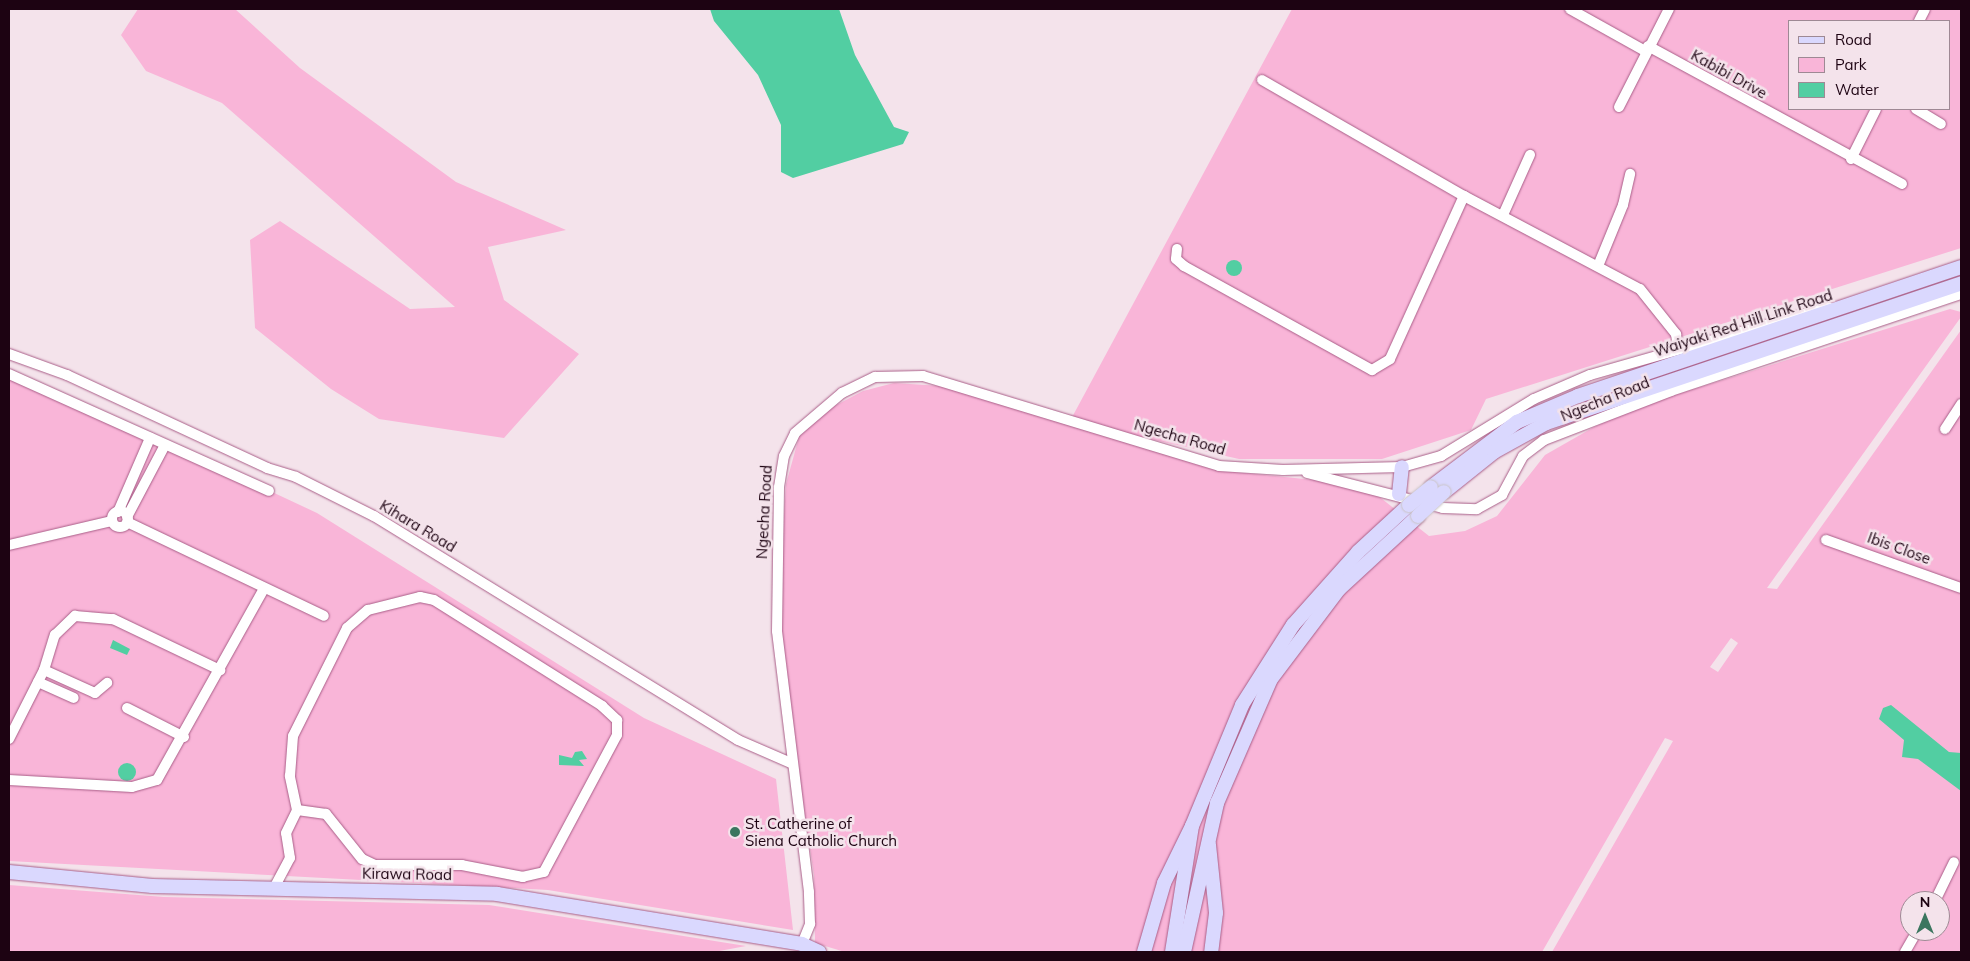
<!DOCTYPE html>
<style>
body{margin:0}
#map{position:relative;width:1970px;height:961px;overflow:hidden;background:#f4e3eb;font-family:Mulish,sans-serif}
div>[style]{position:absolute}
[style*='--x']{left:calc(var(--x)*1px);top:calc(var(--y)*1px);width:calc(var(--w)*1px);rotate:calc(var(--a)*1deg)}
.green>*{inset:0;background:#f9b5d8}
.water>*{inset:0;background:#52cea2}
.round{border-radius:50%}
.roads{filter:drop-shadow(0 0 1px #a95e88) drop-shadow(0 0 1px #a95e88)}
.minor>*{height:10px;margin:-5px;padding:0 5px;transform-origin:5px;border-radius:5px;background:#fff}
.minor>.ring{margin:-5px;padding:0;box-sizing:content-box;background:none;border:10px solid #fff;border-radius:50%}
.major>*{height:14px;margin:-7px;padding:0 7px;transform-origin:7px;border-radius:7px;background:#dad8fe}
.bridges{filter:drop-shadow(0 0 1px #c9c3c6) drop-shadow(0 0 1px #c9c3c6)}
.major-bridge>*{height:14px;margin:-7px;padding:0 7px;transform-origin:7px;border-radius:7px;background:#dad8fe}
.dots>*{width:14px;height:14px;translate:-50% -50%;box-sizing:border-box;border:2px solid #f4e3eb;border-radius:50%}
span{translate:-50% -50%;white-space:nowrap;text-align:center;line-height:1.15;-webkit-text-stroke:5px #f4e3eb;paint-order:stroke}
.street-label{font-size:15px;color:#1d0312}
.poi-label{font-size:15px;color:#1d0312}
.left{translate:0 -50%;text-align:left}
.frame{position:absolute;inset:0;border:10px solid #1d0312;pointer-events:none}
.legend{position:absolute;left:1788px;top:20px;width:162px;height:90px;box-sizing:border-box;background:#f4e3eb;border:1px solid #9e8994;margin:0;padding:6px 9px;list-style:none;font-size:15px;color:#1d0312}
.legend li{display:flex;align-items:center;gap:10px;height:25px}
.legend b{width:25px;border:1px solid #9e8994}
.north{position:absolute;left:1900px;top:891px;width:50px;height:50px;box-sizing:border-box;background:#f4e3eb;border:1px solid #9e8994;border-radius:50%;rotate:0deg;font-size:14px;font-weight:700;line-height:20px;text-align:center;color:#1d0312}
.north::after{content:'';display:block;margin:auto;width:18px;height:22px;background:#3b765f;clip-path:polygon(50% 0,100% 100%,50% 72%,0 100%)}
</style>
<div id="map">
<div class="green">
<i style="clip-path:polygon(138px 9px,235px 9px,300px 68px,456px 182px,566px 230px,488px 247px,504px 300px,579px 354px,504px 438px,379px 419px,331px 389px,255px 328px,250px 240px,280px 221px,410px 309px,455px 307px,222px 103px,146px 71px,121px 35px)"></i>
<i style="clip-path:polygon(evenodd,1292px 9px,1961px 9px,1961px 248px,1486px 399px,1471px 430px,1382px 459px,1239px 459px,1070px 421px,1292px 9px,1789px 21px,1949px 21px,1949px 109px,1789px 109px,1789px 21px)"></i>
<i style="clip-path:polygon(evenodd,1950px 309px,1961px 312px,1961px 317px,1767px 588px,1777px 589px,1961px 330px,1961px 952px,1552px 952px,1673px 741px,1665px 738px,1542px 952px,845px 952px,815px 943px,814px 875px,777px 630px,786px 484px,799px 437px,825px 411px,863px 391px,894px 383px,941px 386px,1215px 470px,1324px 481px,1377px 495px,1429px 536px,1465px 531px,1497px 516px,1545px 455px,1594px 427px,1646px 404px,1950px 309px,1731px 638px,1738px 643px,1718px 672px,1710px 667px,1731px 638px,1950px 309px,1910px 901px,1940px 901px,1940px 931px,1910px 931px,1910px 901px)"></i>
<i style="clip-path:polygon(9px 369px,317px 513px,644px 718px,776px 779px,793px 930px,548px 890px,9px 861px)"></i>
<i style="clip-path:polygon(9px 885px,164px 897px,489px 905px,746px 946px,714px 952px,9px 952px)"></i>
</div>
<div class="water">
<i style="clip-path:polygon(710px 9px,839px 9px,855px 55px,894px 127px,909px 132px,903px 144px,793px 178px,781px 172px,781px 125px,758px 75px,714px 21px)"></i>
<i class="round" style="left:1226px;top:260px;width:16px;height:16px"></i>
<i style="clip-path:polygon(113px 640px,130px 649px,127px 655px,110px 648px)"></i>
<i style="clip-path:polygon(1891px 705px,1949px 752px,1961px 753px,1961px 791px,1918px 759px,1902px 757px,1904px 740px,1879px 719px,1883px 708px)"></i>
<i style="clip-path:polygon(582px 751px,587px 759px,579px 760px,584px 766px,559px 765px,559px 755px,572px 758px,575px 752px)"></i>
<i class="round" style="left:118px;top:763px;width:18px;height:18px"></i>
</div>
<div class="roads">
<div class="minor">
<i style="--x:1570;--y:9;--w:86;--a:29.2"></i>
<i style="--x:1919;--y:21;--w:13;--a:-63"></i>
<i style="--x:1648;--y:46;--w:289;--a:28.5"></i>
<i style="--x:1262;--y:80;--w:233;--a:29.9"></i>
<i style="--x:1464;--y:196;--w:199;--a:27.9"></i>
<i style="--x:1640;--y:289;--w:58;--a:51.3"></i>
<i style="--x:1676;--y:334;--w:14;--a:82"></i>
<i style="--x:1619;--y:107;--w:110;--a:-63"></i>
<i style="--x:1916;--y:109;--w:29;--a:31"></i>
<i style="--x:1851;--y:159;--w:56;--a:-63.4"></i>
<i style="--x:1503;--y:215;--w:66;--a:-65.8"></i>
<i style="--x:1177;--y:249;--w:10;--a:96"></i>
<i style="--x:1176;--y:259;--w:11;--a:41"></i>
<i style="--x:1184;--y:266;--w:215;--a:29"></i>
<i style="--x:1372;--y:370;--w:21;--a:-31"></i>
<i style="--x:1390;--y:359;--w:179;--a:-65.6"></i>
<i style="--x:1598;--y:266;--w:66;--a:-67.7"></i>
<i style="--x:1623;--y:205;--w:32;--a:-77"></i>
<i style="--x:9;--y:354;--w:62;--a:19.9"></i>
<i style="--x:67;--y:375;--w:221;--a:24.9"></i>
<i style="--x:267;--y:468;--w:30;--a:17"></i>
<i style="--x:296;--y:477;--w:87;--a:26.6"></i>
<i style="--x:374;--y:516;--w:427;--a:31.6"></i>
<i style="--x:738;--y:740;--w:58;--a:23.5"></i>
<i style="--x:9;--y:374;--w:285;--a:24.2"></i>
<i style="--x:1945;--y:429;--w:30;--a:-57"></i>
<i style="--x:1307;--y:473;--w:140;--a:14.4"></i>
<i style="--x:1443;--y:508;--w:34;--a:2"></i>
<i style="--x:1477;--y:509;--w:29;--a:-29"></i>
<i style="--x:1502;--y:495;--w:44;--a:-61.7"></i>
<i style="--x:1523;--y:456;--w:26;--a:-37"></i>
<i style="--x:1544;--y:440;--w:136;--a:-21.1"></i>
<i style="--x:1671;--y:391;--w:306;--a:-18.5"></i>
<i class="ring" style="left:112px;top:511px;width:6px;height:6px"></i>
<i style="--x:118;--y:512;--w:81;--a:-66.6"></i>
<i style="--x:127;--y:517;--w:81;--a:-62.2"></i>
<i style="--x:127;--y:522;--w:218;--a:25.5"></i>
<i style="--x:1826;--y:540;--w:143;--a:19.6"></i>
<i style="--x:9;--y:545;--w:106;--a:-13.1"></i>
<i style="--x:420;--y:597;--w:14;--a:12"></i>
<i style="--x:434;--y:600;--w:199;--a:32.2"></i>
<i style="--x:602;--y:706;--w:21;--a:43"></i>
<i style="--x:617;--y:720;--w:15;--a:90"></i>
<i style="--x:617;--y:735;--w:155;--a:118.1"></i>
<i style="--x:544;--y:872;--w:22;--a:167"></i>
<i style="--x:523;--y:877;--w:62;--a:-168.9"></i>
<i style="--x:462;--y:865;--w:87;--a:180"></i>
<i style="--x:375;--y:865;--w:14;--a:-155"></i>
<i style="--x:362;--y:859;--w:58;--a:-128.7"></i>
<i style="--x:326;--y:814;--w:29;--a:-172"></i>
<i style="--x:297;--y:810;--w:35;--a:-102"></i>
<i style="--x:290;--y:776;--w:40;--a:-85.7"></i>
<i style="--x:293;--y:736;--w:121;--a:-63.4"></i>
<i style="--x:347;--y:628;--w:28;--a:-41"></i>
<i style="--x:368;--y:610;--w:54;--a:-14"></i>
<i style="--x:44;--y:670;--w:56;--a:24.3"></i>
<i style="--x:95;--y:693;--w:16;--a:-40"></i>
<i style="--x:38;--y:682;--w:39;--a:24"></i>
<i style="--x:127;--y:708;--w:64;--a:27"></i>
<i style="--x:9;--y:739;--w:77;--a:-63.1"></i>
<i style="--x:44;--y:670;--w:37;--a:-73"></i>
<i style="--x:55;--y:635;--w:28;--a:-44"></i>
<i style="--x:75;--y:616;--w:38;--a:5"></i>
<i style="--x:113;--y:619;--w:119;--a:25.5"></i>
<i style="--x:9;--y:780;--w:123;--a:3.3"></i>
<i style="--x:132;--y:787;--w:26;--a:-16"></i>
<i style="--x:157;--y:780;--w:218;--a:-60.8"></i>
<i style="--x:274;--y:888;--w:34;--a:-62"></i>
<i style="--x:290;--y:858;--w:25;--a:-99"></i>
<i style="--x:286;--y:833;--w:25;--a:-64"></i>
<i style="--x:1935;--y:901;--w:43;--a:-64"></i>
<i style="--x:802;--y:944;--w:22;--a:-68"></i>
<i style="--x:810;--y:924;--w:32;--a:-92"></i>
<i style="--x:809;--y:892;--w:263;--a:-97"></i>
<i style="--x:777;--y:631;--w:144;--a:-89.2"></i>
<i style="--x:779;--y:487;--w:31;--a:-81"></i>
<i style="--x:784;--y:456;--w:25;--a:-64"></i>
<i style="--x:795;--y:433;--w:62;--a:-40.4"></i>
<i style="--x:842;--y:393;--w:37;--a:-26"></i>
<i style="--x:875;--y:377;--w:48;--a:-1.2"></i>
<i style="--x:923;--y:376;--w:309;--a:16.9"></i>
<i style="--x:1219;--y:466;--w:64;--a:3.6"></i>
<i style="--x:1283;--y:470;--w:119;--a:-1.4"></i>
<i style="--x:1402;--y:467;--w:41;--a:-15.8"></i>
<i style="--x:1441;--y:456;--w:109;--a:-31.5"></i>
<i style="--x:1534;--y:399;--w:61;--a:-23.2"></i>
<i style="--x:1590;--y:375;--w:248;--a:-15.9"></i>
<i style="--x:1905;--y:952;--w:24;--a:-60"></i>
</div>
<div class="major">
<i style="--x:1431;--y:487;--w:108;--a:-37.1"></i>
<i style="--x:1517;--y:422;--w:66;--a:-23.1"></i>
<i style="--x:1578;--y:396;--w:404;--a:-18.6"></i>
<i style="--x:1444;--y:492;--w:64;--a:-38.7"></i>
<i style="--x:1494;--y:452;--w:60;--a:-29.1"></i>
<i style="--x:1546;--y:423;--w:438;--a:-18.6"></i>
<i style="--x:1399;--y:494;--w:27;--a:-84"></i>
<i style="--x:1209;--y:845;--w:68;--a:84.1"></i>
<i style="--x:1216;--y:913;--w:39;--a:97"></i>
<i style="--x:9;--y:872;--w:144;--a:5.6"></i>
<i style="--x:152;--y:886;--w:345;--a:1.3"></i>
<i style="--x:497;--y:894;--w:309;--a:9.3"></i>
<i style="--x:802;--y:944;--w:19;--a:25"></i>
<i style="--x:1144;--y:952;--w:72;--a:-73.8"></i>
<i style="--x:1164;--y:883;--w:61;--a:-63.9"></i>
<i style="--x:1172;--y:952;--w:128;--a:-81"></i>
<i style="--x:1192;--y:826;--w:131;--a:-67.5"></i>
<i style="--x:1242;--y:705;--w:95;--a:-57.5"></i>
<i style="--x:1293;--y:625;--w:98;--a:-48.3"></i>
<i style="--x:1358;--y:552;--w:69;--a:-42.7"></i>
<i style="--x:1184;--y:952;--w:153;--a:-77.5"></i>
<i style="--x:1217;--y:803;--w:135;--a:-66.5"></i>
<i style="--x:1271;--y:679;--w:113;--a:-52.9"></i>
<i style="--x:1339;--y:589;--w:108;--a:-42.7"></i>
</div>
</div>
<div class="bridges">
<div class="major-bridge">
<i style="--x:1409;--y:505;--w:28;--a:-39"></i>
<i style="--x:1418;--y:516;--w:35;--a:-43"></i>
</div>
</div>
<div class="dots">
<i style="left:735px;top:832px;background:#3b765f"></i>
</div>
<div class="street-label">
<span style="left:1729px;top:74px;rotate:29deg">Kabibi Drive</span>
<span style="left:1743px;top:323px;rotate:-18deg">Waiyaki Red Hill Link Road</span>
<span style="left:1605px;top:399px;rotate:-22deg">Ngecha Road</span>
<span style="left:1180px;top:437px;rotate:16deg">Ngecha Road</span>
<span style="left:764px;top:512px;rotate:-87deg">Ngecha Road</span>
<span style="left:418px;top:526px;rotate:31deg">Kihara Road</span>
<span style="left:1899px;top:548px;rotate:20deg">Ibis Close</span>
<span style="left:407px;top:874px;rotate:1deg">Kirawa Road</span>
</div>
<div class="poi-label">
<span class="left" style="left:745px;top:832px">St. Catherine of<br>Siena Catholic Church</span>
</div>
<div class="frame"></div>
<ul class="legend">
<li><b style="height:6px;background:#dad8fe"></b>Road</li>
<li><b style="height:14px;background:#f9b5d8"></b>Park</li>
<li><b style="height:14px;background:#52cea2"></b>Water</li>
</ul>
<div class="north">N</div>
</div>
